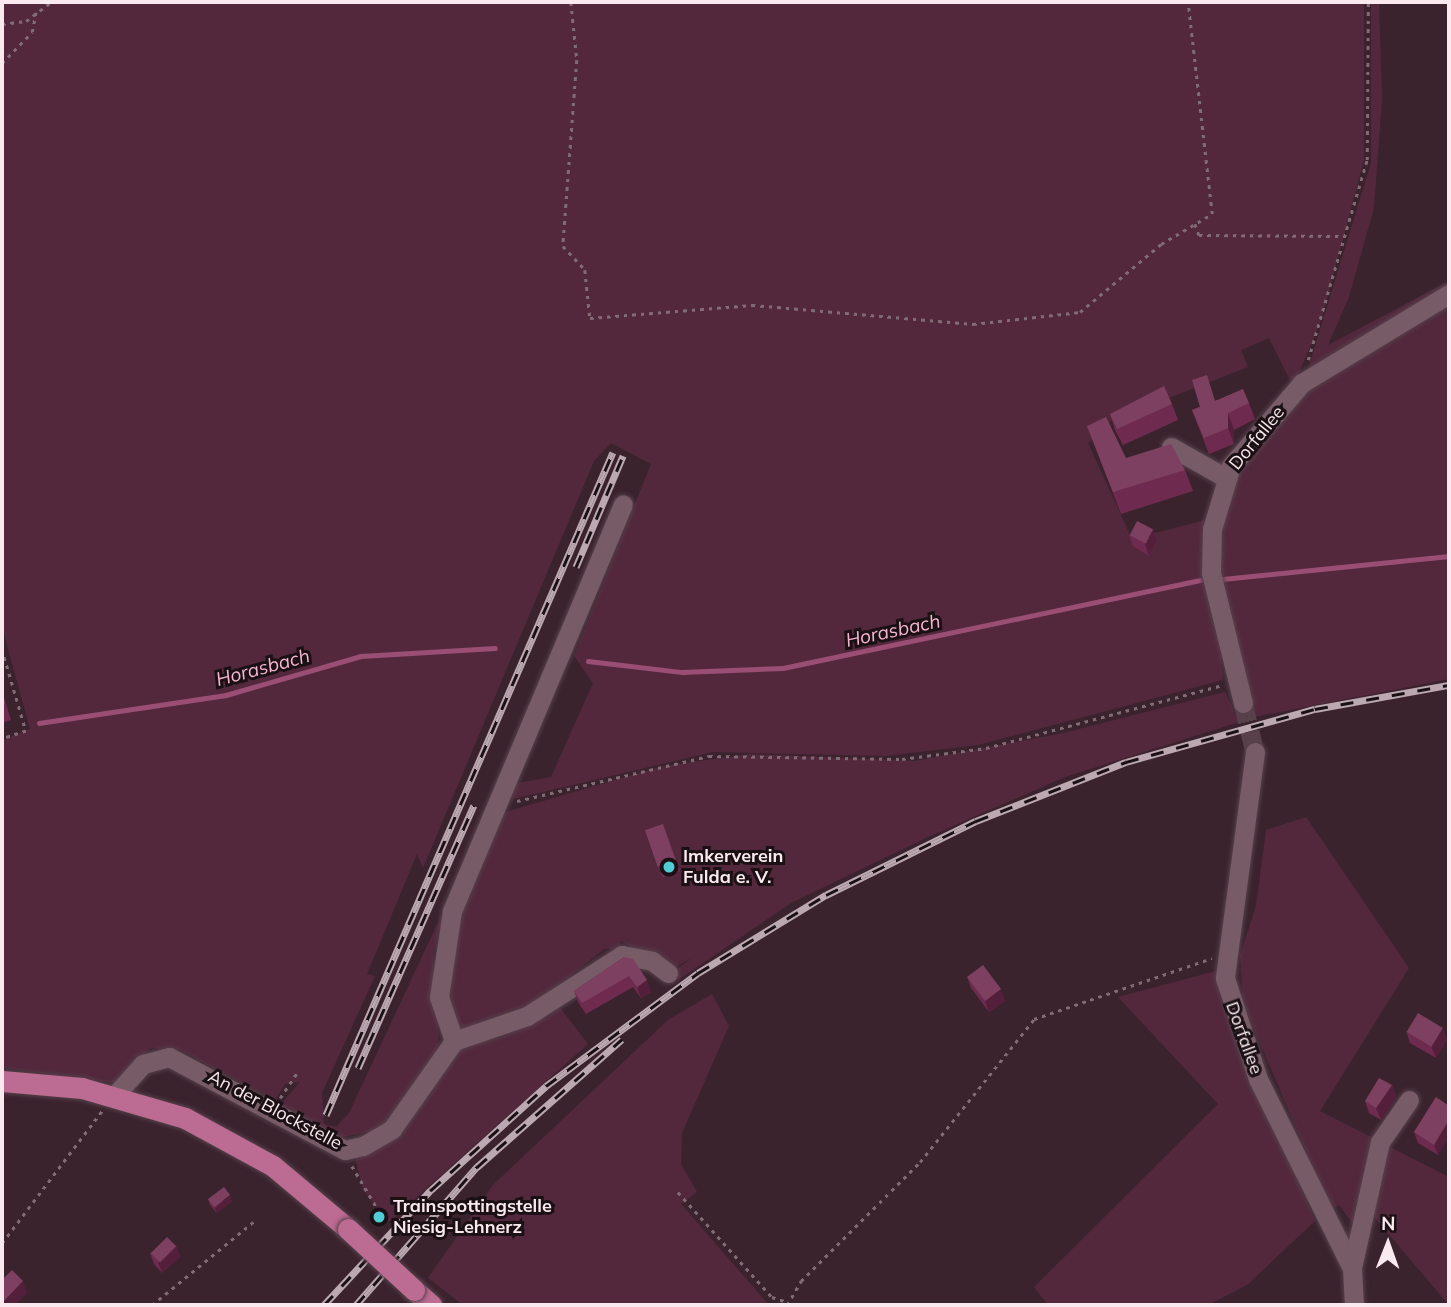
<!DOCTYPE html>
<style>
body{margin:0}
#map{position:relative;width:1451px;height:1307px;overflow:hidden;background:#3b232e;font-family:Mulish,sans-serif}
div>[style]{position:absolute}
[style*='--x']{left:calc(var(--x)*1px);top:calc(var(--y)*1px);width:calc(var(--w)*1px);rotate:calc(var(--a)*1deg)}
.green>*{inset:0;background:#53283d}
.stream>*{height:4.5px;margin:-2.25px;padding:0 2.25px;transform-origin:2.25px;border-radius:2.25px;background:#9b4e73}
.minor-tunnel>*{height:19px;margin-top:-9.5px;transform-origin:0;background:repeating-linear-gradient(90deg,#58414b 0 19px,transparent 0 29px)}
.path>*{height:2.5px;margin-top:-1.25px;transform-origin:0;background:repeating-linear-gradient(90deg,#816c75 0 3.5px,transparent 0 8.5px)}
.roads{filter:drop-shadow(0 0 2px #55414a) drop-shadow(0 0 2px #55414a)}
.minor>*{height:19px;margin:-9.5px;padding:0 9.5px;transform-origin:9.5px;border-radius:9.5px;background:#775b67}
.major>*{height:21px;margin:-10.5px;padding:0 10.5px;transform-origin:10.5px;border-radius:10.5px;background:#bc6b92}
.rail>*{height:7px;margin-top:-3.5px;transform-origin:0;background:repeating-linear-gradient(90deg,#1b1115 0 13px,#bba8b0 0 26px);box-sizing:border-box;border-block:2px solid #bba8b0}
.bridges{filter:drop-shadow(0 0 2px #55414a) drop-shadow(0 0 2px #55414a)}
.major-bridge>*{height:21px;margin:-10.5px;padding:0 10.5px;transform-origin:10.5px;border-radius:10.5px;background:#bc6b92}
.wall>*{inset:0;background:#6f2b4f;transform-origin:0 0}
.shaded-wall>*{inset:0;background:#541f3b}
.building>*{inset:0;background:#7e4060;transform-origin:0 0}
.dots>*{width:19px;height:19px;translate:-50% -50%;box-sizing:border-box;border:4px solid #1b1115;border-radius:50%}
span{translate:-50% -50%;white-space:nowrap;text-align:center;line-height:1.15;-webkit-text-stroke:6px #1b1115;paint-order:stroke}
.street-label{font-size:18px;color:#faeaf0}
.poi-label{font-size:18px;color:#faeaf0;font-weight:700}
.left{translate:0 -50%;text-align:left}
.water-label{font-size:19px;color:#f8b5d2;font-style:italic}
.frame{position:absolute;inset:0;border:4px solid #faeaf0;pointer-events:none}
.north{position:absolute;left:1353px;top:1209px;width:70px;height:70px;-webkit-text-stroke:5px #1b1115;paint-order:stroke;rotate:1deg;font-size:19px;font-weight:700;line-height:28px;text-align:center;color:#faeaf0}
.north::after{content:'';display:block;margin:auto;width:24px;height:32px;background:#faeaf0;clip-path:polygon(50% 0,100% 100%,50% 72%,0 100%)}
</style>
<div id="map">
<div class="green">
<i style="clip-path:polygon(2px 2px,1364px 3px,1364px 160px,1322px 318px,1296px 380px,1292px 384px,1269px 338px,1241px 350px,1248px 367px,1110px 421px,1111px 429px,1088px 443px,1132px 539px,1209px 519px,1223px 680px,978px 745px,885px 756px,713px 752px,509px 800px,512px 784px,551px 777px,593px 683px,574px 656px,651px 464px,611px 443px,594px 461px,423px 868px,417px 854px,367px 974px,375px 976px,322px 1093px,324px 1124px,336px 1127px,349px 1113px,448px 901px,433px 953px,439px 1048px,382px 1129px,338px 1138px,278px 1108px,300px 1082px,285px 1084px,275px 1100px,180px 1050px,151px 1048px,114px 1083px,2px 1068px,2px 740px,30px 729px,2px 627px)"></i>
<i style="clip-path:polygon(1371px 2px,1379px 2px,1382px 99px,1374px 208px,1349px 297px,1328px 345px,1449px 281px,1449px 290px,1308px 369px,1371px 163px)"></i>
<i style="clip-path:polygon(1449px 300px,1449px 679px,1254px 717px,1215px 584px,1225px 495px,1255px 444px,1303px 393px)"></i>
<i style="clip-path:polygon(1225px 692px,1239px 722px,1065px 777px,928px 837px,791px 903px,672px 984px,666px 977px,692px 958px,670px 970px,621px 941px,618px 949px,604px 949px,522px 1014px,461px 1030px,449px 1013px,448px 943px,497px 817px,505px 812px,663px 766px,750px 754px,915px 761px,1063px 733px)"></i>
<i style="clip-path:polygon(1306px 817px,1409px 968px,1320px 1111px,1377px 1140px,1356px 1228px,1339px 1205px,1331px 1210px,1243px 1003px,1240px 955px,1256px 906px,1266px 830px)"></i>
<i style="clip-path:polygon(1216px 971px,1223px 1007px,1315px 1221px,1247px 1285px,1208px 1305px,1048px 1305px,1034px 1287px,1218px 1104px,1118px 997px)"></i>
<i style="clip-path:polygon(712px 994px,729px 1026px,682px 1133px,681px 1164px,697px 1192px,681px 1204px,769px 1305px,463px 1305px,428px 1278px,493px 1185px,668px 1020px)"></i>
<i style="clip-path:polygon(555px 1001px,588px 1044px,389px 1222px,363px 1190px,354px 1154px,460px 1046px,501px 1037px)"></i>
<i style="clip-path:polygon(1388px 1146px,1449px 1177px,1449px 1305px,1373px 1216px)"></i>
</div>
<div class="stream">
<i style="--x:1223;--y:579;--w:227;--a:-5.8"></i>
<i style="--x:588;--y:661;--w:95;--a:6.7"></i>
<i style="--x:682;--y:672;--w:101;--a:-2.3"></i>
<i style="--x:783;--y:668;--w:426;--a:-11.9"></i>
<i style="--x:39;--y:723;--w:189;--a:-8.5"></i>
<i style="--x:226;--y:695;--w:141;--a:-16.1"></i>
<i style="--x:361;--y:656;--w:134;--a:-3.4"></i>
</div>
<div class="minor-tunnel">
<i style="--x:1243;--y:703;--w:50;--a:76.2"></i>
</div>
<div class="path">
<i style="--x:571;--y:2;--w:58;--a:84.1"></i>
<i style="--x:577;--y:60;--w:187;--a:94.3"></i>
<i style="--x:563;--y:246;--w:33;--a:47"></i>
<i style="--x:585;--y:270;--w:48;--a:84.1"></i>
<i style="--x:590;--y:318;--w:163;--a:-4.6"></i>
<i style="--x:752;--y:305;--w:222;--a:4.9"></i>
<i style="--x:973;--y:324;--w:108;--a:-6.4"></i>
<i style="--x:1080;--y:312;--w:106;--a:-40"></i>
<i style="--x:1161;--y:244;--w:59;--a:-30.5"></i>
<i style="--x:1212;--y:214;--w:213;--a:-96.5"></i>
<i style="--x:2;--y:24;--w:24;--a:-7"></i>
<i style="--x:26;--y:21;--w:31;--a:-37"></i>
<i style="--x:2;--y:63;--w:43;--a:-45.9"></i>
<i style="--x:32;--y:32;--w:20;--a:-79"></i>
<i style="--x:1195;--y:224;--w:12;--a:70"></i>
<i style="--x:1199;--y:235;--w:146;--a:0.4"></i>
<i style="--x:1308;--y:360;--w:209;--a:-73.6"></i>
<i style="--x:1367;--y:160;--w:158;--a:-89.6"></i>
<i style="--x:2;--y:649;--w:85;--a:73.7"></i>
<i style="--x:26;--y:731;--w:25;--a:162"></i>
<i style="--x:517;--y:801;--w:197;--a:-13.2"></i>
<i style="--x:709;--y:756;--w:193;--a:0.9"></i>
<i style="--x:902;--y:759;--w:85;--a:-7.5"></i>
<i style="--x:986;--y:748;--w:245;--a:-14.9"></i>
<i style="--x:280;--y:1098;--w:32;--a:-56"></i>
<i style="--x:352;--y:1166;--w:55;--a:59.2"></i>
<i style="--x:678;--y:1192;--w:141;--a:48.2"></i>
<i style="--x:772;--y:1297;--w:13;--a:18"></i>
<i style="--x:2;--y:1243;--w:166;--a:-52.9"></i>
<i style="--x:152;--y:1305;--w:131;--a:-39.4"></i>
<i style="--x:787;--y:1305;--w:28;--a:-60"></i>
<i style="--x:801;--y:1281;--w:168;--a:-45"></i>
<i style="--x:920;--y:1162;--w:183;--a:-51.4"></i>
<i style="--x:1034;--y:1019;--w:188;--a:-18.9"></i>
</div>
<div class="roads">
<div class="minor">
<i style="--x:1171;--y:447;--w:63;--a:29.4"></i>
<i style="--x:1243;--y:703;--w:134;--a:-103.8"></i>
<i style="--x:1211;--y:573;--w:44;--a:-88.7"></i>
<i style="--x:1212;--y:529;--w:66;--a:-73.2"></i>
<i style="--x:1231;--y:466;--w:109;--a:-49.5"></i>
<i style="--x:1302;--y:383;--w:172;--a:-31.2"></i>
<i style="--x:1255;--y:752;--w:228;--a:97.6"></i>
<i style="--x:1225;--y:978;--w:106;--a:71.9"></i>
<i style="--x:1258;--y:1079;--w:211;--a:63.6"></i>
<i style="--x:1352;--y:1268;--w:37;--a:87"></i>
<i style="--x:454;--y:1041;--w:46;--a:-108.8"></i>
<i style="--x:439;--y:997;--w:87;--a:-81.4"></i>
<i style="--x:452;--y:911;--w:441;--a:-67.2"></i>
<i style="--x:115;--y:1095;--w:42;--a:-47.9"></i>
<i style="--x:143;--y:1064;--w:27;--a:-15"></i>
<i style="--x:169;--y:1057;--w:199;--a:27.9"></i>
<i style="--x:345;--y:1150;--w:18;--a:-13"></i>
<i style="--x:363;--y:1146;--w:34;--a:-30"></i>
<i style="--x:392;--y:1129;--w:108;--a:-54.8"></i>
<i style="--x:454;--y:1041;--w:77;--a:-18.9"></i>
<i style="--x:527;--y:1016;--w:113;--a:-32.7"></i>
<i style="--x:622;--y:955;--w:31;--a:11"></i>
<i style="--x:652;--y:961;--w:20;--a:37"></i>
<i style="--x:1352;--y:1268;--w:129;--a:-77.5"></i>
<i style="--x:1380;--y:1142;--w:51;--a:-55.4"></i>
</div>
<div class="major">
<i style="--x:2;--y:1081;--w:80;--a:5"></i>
<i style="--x:82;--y:1088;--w:107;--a:16.2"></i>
<i style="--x:185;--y:1118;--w:100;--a:28.6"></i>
<i style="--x:273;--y:1166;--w:98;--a:40"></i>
<i style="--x:414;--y:1290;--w:23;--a:41"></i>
</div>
</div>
<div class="rail">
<i style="--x:576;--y:567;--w:121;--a:-67.1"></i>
<i style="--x:358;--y:1068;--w:287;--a:-66.2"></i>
<i style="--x:326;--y:1115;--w:722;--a:-66.59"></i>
<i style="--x:324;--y:1305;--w:157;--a:-47.1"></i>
<i style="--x:431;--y:1190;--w:155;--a:-42.1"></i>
<i style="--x:546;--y:1086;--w:189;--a:-36.6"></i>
<i style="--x:698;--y:973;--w:150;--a:-31.4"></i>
<i style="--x:826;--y:895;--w:167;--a:-26.3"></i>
<i style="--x:976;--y:821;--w:161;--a:-21.5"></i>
<i style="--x:1126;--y:762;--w:196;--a:-15.7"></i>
<i style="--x:1315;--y:709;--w:136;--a:-10.2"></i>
<i style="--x:356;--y:1305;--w:184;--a:-48.8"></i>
<i style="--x:477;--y:1167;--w:193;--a:-41.4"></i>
</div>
<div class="bridges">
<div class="major-bridge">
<i style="--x:348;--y:1229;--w:90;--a:42.7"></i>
</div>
</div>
<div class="wall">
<i style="clip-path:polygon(1216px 400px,1249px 403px,1255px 419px,1234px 430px,1234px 444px,1209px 454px,1192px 410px)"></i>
<i style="clip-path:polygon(1172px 404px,1178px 420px,1123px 445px,1115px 430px,1110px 414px)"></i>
<i style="clip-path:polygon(1087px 426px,1126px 458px,1185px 470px,1193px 491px,1121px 514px)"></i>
<i style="clip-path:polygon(1153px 529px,1157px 540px,1149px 556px,1133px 546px,1129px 535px)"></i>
<i style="clip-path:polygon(2px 691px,11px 720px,2px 723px)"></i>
<i style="left:663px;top:824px;width:50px;height:19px;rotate:70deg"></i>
<i style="clip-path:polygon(624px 957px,651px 992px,641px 998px,633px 987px,586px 1014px,578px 1002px,574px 991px)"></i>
<i style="clip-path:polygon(967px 977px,1005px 1001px,989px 1012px,971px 988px)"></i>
<i style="clip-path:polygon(1406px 1031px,1447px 1039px,1436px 1058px,1410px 1043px)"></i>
<i style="clip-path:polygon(1392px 1085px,1396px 1097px,1381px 1120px,1369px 1113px,1365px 1101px)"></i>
<i style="clip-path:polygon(1436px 1097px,1438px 1155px,1418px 1143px,1414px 1132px)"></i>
<i style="clip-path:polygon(208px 1199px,232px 1201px,217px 1213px,210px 1205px)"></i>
<i style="clip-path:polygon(176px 1246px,180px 1257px,162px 1273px,154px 1264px,150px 1253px)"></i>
</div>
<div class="shaded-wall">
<i style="clip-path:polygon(1228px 413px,1234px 430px,1234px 444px,1228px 428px)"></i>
<i style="clip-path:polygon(1153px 529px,1157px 540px,1149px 556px,1145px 544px)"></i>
<i style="clip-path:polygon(647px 980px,651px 992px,641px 998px,637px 987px)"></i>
<i style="clip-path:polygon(1001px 989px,1005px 1001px,989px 1012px,985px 1001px)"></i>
<i style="clip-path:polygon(1443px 1028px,1447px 1039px,1436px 1058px,1431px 1046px)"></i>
<i style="clip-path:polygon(1392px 1085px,1396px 1097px,1381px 1120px,1376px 1108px)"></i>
<i style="clip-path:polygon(1449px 1120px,1449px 1137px,1438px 1155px,1434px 1145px)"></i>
<i style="clip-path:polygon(230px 1195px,232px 1201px,217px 1213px,215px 1208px)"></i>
<i style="clip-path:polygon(176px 1246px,180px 1257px,162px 1273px,158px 1262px)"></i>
<i style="clip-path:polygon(23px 1281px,27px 1293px,15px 1305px,4px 1305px,3px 1302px)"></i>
</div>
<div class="building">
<i style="clip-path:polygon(1207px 375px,1215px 401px,1243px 389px,1249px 403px,1228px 413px,1228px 428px,1204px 438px,1192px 410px,1200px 407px,1192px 380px)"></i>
<i style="clip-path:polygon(1164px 386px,1172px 404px,1117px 429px,1110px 414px)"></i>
<i style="clip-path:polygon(1106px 417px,1126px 458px,1171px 444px,1185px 470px,1113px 492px,1087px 426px)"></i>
<i style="left:1137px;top:521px;width:18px;height:16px;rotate:27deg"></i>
<i style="clip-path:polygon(2px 693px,5px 703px,2px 704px)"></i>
<i style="left:663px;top:824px;width:39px;height:19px;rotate:71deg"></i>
<i style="clip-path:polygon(624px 957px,633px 959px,647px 980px,637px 987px,629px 976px,582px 1003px,574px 991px)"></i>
<i style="left:983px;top:965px;width:30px;height:20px;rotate:53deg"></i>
<i style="left:1418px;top:1013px;width:29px;height:22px;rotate:31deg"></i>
<i style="clip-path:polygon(1379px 1078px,1392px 1085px,1376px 1108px,1365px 1101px)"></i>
<i style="clip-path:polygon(1436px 1097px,1449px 1106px,1449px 1120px,1434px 1145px,1414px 1132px)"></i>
<i style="left:224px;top:1187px;width:10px;height:20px;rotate:53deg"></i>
<i style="left:167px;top:1237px;width:13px;height:23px;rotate:45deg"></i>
<i style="clip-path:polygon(12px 1270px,23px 1281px,3px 1302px,2px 1300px,2px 1280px)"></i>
</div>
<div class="dots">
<i style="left:669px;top:867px;background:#51ccd4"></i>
<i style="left:379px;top:1217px;background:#51ccd4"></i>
</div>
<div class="street-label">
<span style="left:1257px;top:438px;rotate:-51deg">Dorfallee</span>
<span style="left:1244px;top:1038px;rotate:70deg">Dorfallee</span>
<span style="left:275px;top:1110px;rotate:28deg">An der Blockstelle</span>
</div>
<div class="poi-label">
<span class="left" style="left:683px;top:867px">Imkerverein<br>Fulda e. V.</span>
<span class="left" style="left:393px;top:1217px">Trainspottingstelle<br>Niesig-Lehnerz</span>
</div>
<div class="water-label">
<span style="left:893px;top:631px;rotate:-12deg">Horasbach</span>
<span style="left:263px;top:668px;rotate:-15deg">Horasbach</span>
</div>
<div class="frame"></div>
<div class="north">N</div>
</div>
